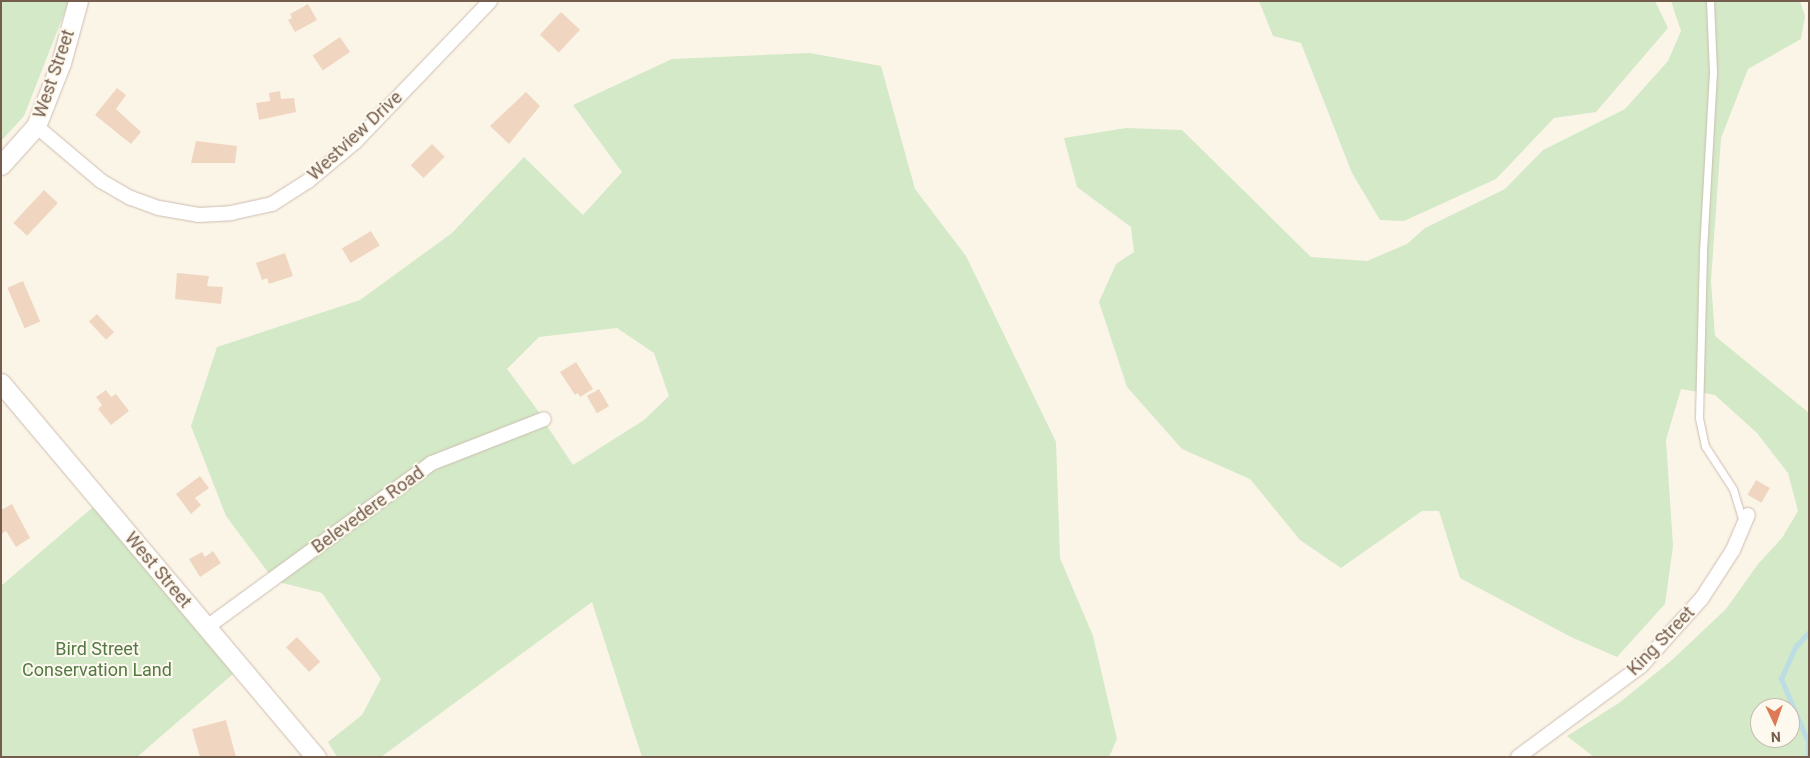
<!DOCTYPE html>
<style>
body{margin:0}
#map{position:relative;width:1810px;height:758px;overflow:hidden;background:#fbf5e8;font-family:Roboto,sans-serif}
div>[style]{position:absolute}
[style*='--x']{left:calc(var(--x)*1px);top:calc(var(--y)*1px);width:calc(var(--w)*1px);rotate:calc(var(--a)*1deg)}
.green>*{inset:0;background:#d3e9c7}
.stream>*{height:4.5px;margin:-2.25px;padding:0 2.25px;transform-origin:2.25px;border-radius:2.25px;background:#bddde4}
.building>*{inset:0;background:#f0d6c1;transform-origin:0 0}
.roads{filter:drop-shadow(0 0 1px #cdbdaf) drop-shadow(0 0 1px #cdbdaf)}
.lane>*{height:7px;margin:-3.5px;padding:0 3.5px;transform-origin:3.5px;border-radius:3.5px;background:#fff}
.street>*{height:14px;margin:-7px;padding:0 7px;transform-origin:7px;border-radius:7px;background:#fff}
.secondary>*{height:19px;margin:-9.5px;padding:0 9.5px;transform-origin:9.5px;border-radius:9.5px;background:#fff}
span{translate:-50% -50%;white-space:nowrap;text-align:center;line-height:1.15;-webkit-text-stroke:4px #fef9ee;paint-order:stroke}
.street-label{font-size:18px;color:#755d4d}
.park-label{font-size:18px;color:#537945}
.frame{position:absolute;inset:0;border:2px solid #755d4d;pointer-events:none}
.north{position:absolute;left:1750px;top:698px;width:50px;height:50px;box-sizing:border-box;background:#fef9ee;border:1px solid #c7bbae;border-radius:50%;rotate:177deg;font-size:14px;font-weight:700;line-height:20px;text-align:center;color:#755d4d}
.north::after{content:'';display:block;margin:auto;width:18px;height:22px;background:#df7954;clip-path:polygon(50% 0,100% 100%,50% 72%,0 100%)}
</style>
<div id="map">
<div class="green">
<i style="clip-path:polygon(1px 1px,69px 1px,24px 116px,1px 141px)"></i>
<i style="clip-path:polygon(1259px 1px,1655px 1px,1668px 28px,1596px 112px,1554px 118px,1496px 179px,1404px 221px,1380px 220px,1352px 173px,1301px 43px,1273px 36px)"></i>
<i style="clip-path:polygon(evenodd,1671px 1px,1800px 1px,1805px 16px,1801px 39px,1748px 69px,1721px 138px,1711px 281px,1715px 336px,1809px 413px,1809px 757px,1594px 757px,1567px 736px,1619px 703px,1672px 660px,1726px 609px,1758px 564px,1782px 538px,1798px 511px,1788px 473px,1757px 433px,1715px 395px,1681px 389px,1666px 440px,1673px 546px,1665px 604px,1617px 657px,1571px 637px,1460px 578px,1439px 511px,1422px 511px,1341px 568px,1300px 540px,1250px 479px,1182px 449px,1127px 387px,1099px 302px,1116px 264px,1134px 252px,1131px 227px,1077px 187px,1064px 138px,1126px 128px,1182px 130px,1311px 257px,1367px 261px,1407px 244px,1425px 228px,1505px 189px,1543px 150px,1625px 109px,1668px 61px,1681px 31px,1671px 1px,1760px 708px,1790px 708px,1790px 738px,1760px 738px,1760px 708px)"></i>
<i style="clip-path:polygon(810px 53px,881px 66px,915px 189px,966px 256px,1056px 442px,1060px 558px,1093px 636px,1117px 739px,1109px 757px,642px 757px,592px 602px,381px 757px,337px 757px,328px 742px,362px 715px,381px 679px,322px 593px,275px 581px,432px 465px,545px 423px,573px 465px,644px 420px,669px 396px,654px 353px,617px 328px,539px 337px,507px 369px,544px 419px,432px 463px,273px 579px,226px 516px,191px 426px,217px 347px,360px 300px,452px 233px,524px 157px,583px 215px,622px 172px,573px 105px,672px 59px)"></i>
<i style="clip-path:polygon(93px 507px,233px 674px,137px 757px,1px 757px,1px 586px)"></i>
</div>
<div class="stream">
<i style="--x:1808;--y:757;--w:15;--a:-90"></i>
<i style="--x:1808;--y:742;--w:69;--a:-113.2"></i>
<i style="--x:1781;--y:679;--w:36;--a:-66"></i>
<i style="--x:1796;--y:646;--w:19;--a:-47"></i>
</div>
<div class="building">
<i style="clip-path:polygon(308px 4px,317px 20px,295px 32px,288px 20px,292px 18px,290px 14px)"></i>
<i style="left:561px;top:12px;width:26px;height:31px;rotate:43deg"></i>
<i style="left:340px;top:37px;width:18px;height:33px;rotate:56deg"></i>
<i style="clip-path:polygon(117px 88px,126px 95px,116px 109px,141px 132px,131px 144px,95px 115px)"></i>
<i style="clip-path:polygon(280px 91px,281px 99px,294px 98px,296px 112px,259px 120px,256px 103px,270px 101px,269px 93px)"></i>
<i style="clip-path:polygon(526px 92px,540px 106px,509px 144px,490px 126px)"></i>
<i style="clip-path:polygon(196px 141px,237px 146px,235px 163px,191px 163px)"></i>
<i style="left:432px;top:144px;width:18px;height:30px;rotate:45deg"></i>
<i style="left:44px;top:190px;width:19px;height:45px;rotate:43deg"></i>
<i style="left:371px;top:231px;width:17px;height:34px;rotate:59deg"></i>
<i style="clip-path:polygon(285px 253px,293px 276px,269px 284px,267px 278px,262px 280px,256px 263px)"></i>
<i style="clip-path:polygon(177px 273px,209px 276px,207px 286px,223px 287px,221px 304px,175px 299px)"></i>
<i style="left:23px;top:281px;width:44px;height:17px;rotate:67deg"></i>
<i style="left:97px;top:314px;width:25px;height:11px;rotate:47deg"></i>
<i style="clip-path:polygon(576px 362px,593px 389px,580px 397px,578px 393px,575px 395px,560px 372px)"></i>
<i style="left:599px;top:389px;width:20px;height:14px;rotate:60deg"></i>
<i style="clip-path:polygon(106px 390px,111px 397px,116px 394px,129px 411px,111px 425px,98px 409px,102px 405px,96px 397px)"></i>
<i style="clip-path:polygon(200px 476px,209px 488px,195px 498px,201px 505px,191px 514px,176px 494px)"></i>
<i style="left:1756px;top:480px;width:16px;height:17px;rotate:30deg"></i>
<i style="clip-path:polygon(12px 504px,30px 538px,16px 547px,6px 531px,1px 534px,1px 510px)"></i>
<i style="clip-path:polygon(213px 551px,221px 563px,200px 577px,189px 559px,202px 552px,205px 557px)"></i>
<i style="left:297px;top:637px;width:34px;height:15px;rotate:47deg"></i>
<i style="clip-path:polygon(226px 720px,236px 757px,200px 757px,192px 729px)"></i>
</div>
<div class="roads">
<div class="lane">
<i style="--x:1710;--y:1;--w:71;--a:87.6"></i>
<i style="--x:1713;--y:72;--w:181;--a:93.2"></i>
<i style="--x:1703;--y:253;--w:165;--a:91.4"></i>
<i style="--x:1699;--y:418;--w:29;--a:78"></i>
<i style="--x:1705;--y:446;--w:51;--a:56.9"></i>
<i style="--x:1733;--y:489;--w:34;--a:73"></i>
</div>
<div class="street">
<i style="--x:36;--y:126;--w:85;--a:40.2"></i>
<i style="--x:101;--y:181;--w:34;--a:30"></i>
<i style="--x:131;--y:198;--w:30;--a:20"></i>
<i style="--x:159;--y:208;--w:40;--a:10"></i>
<i style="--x:198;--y:215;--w:33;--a:-3"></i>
<i style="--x:231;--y:213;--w:42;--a:-12.4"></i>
<i style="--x:272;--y:204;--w:43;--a:-32.6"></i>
<i style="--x:308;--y:181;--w:61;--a:-39.7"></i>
<i style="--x:355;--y:142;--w:195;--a:-46.2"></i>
<i style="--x:207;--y:627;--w:278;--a:-36.1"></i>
<i style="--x:432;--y:463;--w:120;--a:-21.4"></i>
<i style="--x:1518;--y:757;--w:153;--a:-36.5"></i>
<i style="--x:1641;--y:666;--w:91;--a:-48.1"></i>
<i style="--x:1702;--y:598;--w:57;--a:-57.1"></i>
<i style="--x:1733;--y:550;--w:38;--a:-67"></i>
</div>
<div class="secondary">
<i style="--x:1;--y:165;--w:52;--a:-48.1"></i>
<i style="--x:36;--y:126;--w:68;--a:-68.4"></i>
<i style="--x:61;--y:63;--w:64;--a:-74.7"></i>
<i style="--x:1;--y:383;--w:489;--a:49.9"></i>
</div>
</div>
<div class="street-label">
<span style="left:54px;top:74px;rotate:-71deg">West Street</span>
<span style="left:355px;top:136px;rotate:-43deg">Westview Drive</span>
<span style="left:368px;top:510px;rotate:-36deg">Belevedere Road</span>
<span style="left:158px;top:570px;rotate:50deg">West Street</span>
<span style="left:1661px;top:641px;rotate:-46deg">King Street</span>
</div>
<div class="park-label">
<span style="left:97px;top:660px">Bird Street<br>Conservation Land</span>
</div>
<div class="frame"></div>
<div class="north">N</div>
</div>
